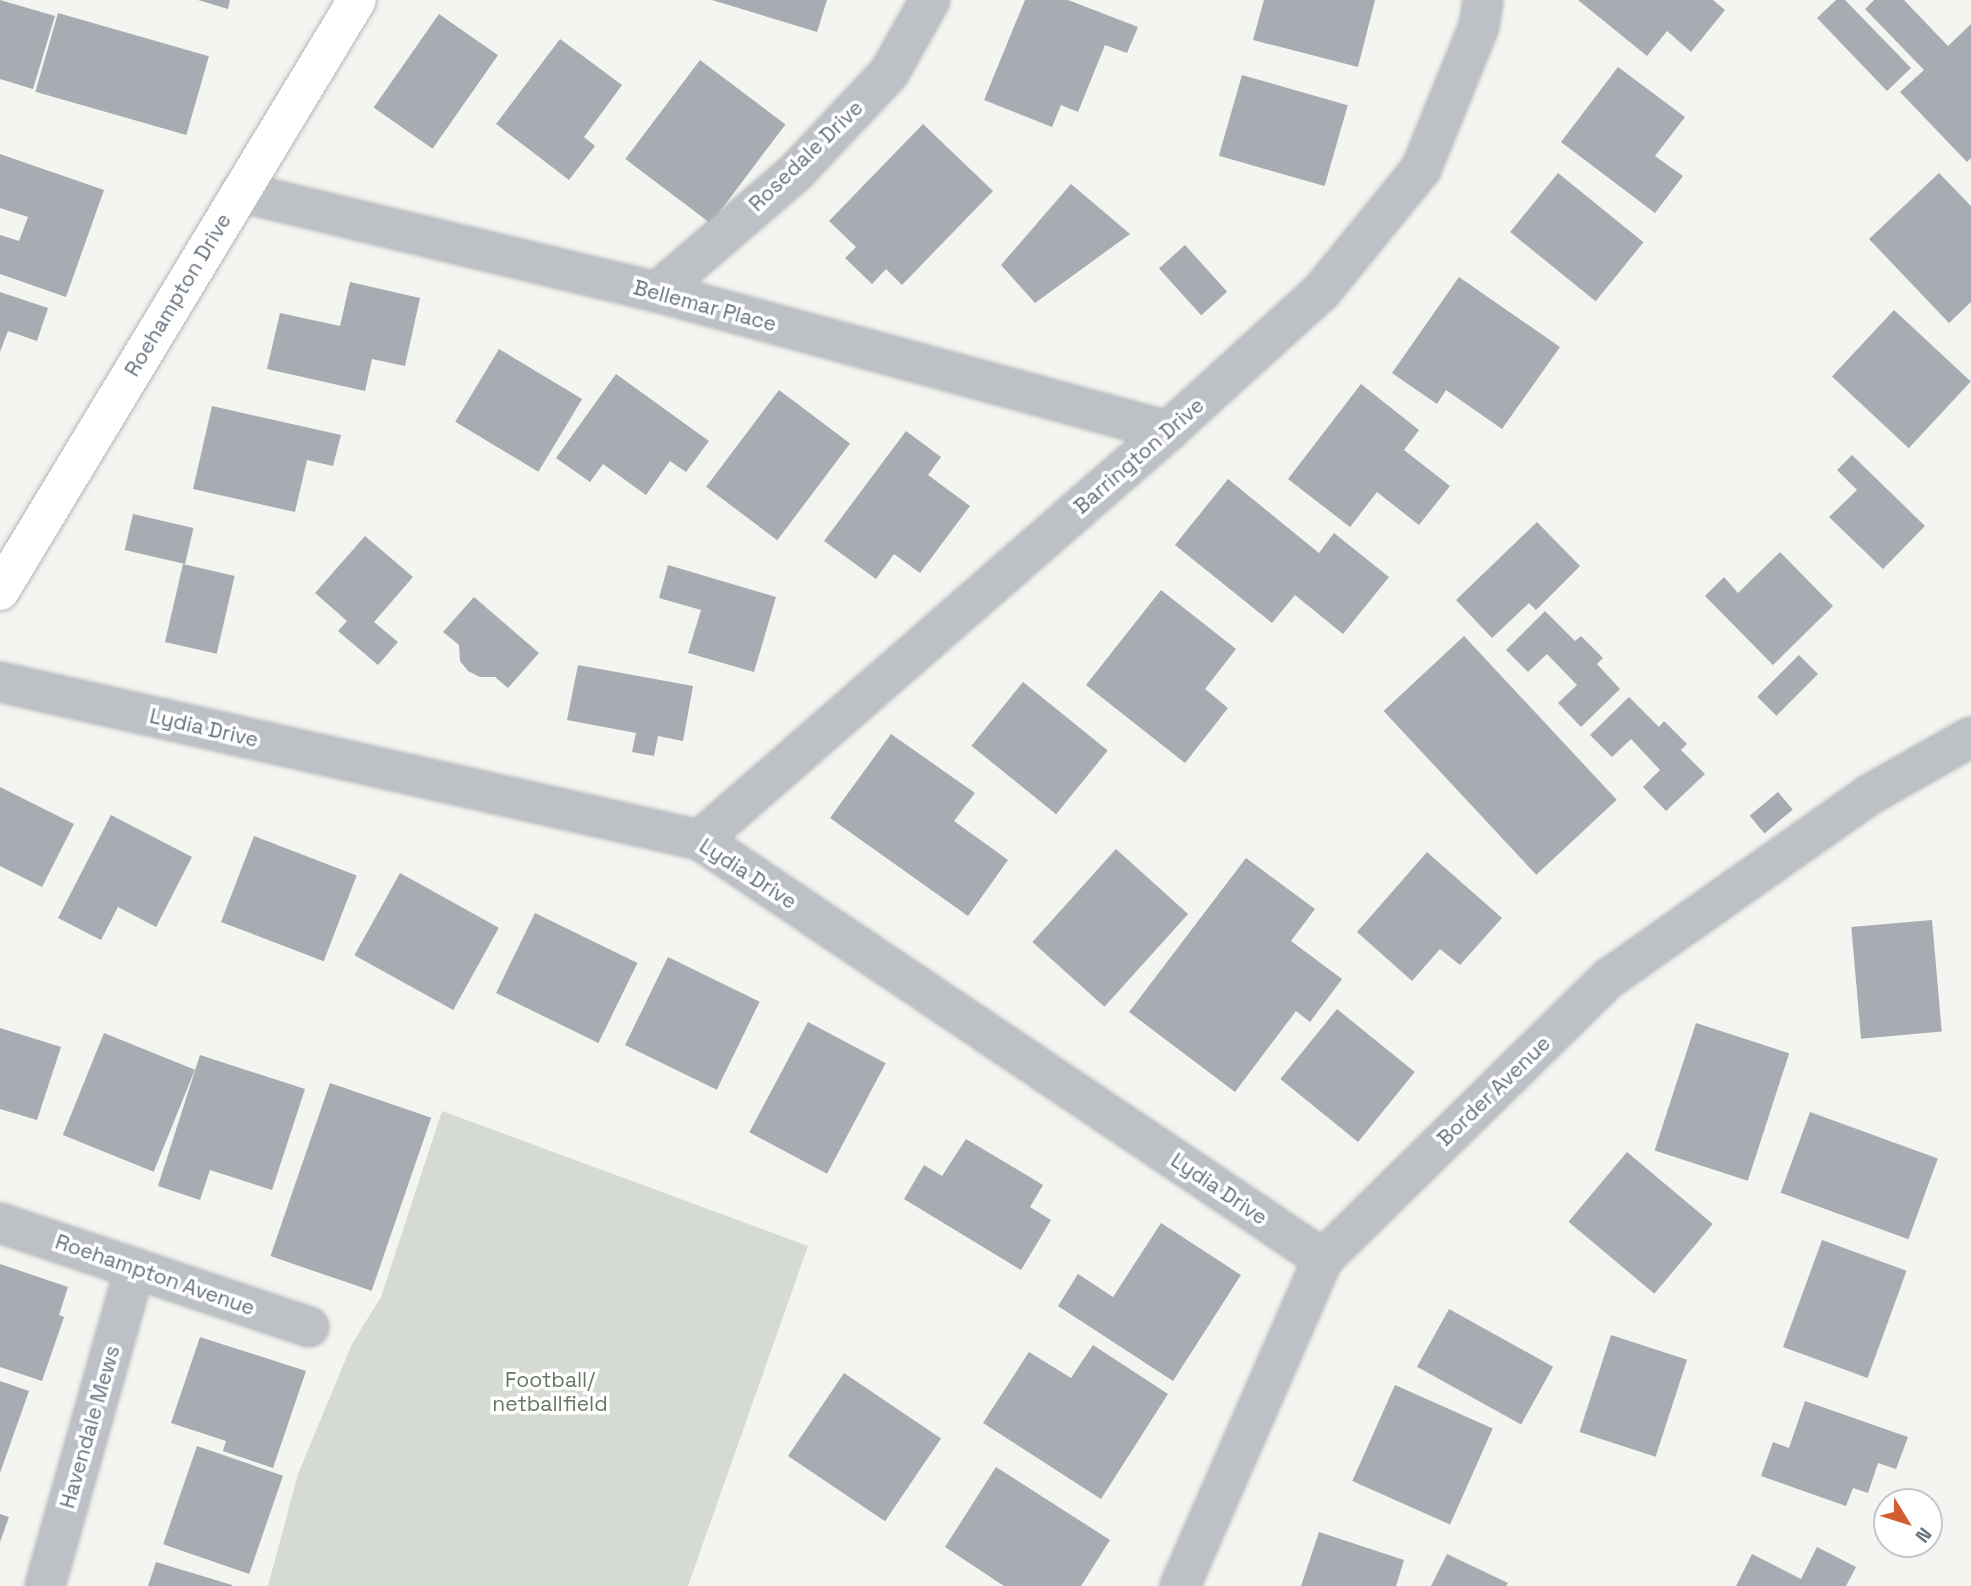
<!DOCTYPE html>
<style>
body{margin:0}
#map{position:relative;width:1971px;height:1586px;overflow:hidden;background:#f4f4f0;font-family:"Space Grotesk",sans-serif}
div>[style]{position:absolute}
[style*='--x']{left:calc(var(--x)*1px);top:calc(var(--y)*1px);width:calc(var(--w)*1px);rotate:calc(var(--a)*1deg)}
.green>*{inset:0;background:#d5dad2}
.building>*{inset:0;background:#a6acb2;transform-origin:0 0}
.roads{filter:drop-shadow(0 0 2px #b2b6ba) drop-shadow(0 0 2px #b2b6ba)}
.street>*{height:38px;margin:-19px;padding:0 19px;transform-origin:19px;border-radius:19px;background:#bdc0c4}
.secondary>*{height:38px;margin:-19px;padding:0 19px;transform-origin:19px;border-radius:19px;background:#fff}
span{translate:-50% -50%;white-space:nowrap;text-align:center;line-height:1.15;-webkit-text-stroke:7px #fff;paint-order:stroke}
.street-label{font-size:21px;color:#65727f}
.park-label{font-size:21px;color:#677663}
.north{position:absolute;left:1873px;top:1488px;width:70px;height:70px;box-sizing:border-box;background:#fff;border:2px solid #c1c7cc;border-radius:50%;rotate:128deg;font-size:19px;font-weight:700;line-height:28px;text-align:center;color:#65727f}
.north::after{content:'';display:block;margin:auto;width:24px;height:32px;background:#d35d31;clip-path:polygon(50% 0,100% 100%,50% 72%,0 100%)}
</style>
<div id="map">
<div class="green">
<i style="clip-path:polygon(442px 1111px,808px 1246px,688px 1586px,268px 1586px,298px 1474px,352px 1344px,381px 1297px)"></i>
</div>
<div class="building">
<i style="clip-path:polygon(0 0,55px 16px,33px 89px,0 79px)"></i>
<i style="clip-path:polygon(198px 0,230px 0,228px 9px)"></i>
<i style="clip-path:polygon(712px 0,827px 0,817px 32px)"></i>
<i style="clip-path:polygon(1025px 0,1068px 0,1138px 27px,1127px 53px,1105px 45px,1078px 112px,1061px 105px,1052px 127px,984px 100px)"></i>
<i style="clip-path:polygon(1264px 0,1375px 0,1358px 67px,1253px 40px)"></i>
<i style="clip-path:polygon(1578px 0,1713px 0,1725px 10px,1691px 52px,1667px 31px,1647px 56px)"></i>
<i style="clip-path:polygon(1836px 0,1845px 0,1911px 68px,1887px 91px,1817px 18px)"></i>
<i style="clip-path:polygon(1874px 0,1904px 0,1948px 46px,1971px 24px,1971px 158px,1967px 162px,1900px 92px,1924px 70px,1865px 9px)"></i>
<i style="left:58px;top:13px;width:157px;height:82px;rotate:16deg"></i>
<i style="left:439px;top:14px;width:72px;height:114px;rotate:35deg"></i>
<i style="clip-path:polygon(560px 39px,622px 85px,584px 137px,595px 146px,569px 180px,496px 124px)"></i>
<i style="left:700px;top:60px;width:107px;height:124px;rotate:37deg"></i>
<i style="clip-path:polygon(1618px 67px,1685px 117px,1655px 156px,1683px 176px,1655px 213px,1561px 142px)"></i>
<i style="left:1242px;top:75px;width:110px;height:84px;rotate:16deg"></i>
<i style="clip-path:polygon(923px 124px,993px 191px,902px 285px,886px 269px,872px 284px,845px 258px,856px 247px,829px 221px)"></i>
<i style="clip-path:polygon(0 154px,104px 190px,66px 297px,0 274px,0 235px,19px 241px,28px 217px,0 208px)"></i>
<i style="left:1558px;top:173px;width:110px;height:76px;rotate:39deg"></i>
<i style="clip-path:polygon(1939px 173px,1971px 206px,1971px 302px,1949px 323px,1869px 239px)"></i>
<i style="clip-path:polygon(1071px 184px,1130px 234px,1035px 303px,1001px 265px)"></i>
<i style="left:1185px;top:245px;width:63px;height:35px;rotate:48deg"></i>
<i style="clip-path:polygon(1459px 277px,1560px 347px,1502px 429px,1446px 390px,1437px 404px,1392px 373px)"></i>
<i style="clip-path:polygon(350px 282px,420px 298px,405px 366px,372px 359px,365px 391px,267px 369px,280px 313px,340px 326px)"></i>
<i style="clip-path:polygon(0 292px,48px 308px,37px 341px,8px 331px,0 352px)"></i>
<i style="left:1894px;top:310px;width:105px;height:91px;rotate:43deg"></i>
<i style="left:499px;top:349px;width:97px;height:85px;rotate:31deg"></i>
<i style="clip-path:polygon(616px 374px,709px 441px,686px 472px,670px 461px,646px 495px,603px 464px,590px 482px,556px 458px)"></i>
<i style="clip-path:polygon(1361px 384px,1419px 430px,1404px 450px,1450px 486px,1419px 525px,1377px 492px,1350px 527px,1288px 479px)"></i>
<i style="left:779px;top:390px;width:89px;height:121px;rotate:37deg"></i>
<i style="clip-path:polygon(212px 406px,341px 435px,333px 466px,307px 460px,295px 512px,193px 489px)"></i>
<i style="clip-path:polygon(906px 431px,941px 457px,928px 475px,970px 506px,920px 573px,894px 554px,876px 579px,824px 541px)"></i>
<i style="clip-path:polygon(1852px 455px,1925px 526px,1883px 569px,1829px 517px,1857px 490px,1837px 470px)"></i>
<i style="clip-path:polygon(1228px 479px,1319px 553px,1334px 533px,1389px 577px,1343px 634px,1295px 595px,1272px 623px,1175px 545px)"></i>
<i style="left:133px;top:514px;width:62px;height:37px;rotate:13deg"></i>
<i style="clip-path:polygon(1537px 522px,1580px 566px,1536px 610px,1529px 603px,1492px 638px,1456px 600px)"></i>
<i style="clip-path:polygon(365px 536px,413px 577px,374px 622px,398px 642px,378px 665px,338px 631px,347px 621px,315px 593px)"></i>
<i style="clip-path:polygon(1780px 552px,1833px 606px,1773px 665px,1705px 596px,1724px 577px,1738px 593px)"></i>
<i style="left:183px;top:564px;width:53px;height:80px;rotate:13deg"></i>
<i style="clip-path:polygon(668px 565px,776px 597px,754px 672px,688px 653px,701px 610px,659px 598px)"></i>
<i style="clip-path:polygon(1161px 590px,1236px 649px,1205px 689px,1228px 708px,1185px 763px,1086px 685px)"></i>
<i style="clip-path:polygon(474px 597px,539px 653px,508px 688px,495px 677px,480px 677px,468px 671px,460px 661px,459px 645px,443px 632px)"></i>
<i style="clip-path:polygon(1545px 611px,1575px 641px,1581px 636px,1603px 658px,1597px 664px,1620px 689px,1581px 727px,1558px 703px,1577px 685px,1547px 654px,1528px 672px,1506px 650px)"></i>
<i style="left:1464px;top:636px;width:224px;height:110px;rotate:47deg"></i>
<i style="left:1799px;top:655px;width:27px;height:59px;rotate:45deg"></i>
<i style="clip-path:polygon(578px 665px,693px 686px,683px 741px,658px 736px,654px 756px,632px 752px,636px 733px,567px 720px)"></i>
<i style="left:1023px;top:682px;width:109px;height:82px;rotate:39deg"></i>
<i style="clip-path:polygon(1629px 697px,1659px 727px,1664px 721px,1687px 744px,1681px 750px,1705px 774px,1666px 811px,1643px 787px,1660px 770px,1631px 739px,1612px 757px,1590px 735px)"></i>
<i style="clip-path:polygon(891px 734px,975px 793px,954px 821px,1008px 860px,968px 916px,830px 818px)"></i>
<i style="clip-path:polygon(0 787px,74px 824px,42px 887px,0 866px)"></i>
<i style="left:1778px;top:792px;width:23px;height:37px;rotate:50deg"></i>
<i style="clip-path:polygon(111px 815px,192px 857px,156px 927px,118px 907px,101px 940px,58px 918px)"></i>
<i style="left:254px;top:836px;width:110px;height:92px;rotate:21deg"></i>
<i style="left:1116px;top:849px;width:97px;height:125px;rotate:42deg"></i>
<i style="clip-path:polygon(1427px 852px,1502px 918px,1460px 965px,1440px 949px,1412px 981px,1357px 932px)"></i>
<i style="clip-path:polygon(1246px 858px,1315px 909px,1291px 941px,1342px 979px,1310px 1022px,1296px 1011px,1235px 1092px,1129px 1012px)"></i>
<i style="left:400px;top:873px;width:113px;height:94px;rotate:29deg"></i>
<i style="left:535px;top:913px;width:114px;height:89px;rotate:26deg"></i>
<i style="left:1932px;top:920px;width:112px;height:81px;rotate:85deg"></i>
<i style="left:668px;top:957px;width:102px;height:98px;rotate:26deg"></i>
<i style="left:1337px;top:1009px;width:100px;height:90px;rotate:39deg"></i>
<i style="left:808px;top:1022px;width:88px;height:125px;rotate:28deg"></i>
<i style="left:1696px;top:1023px;width:98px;height:134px;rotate:18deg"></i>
<i style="clip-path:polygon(0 1028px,61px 1047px,37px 1120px,0 1109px)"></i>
<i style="left:104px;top:1033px;width:98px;height:110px;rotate:22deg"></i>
<i style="clip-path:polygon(200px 1055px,305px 1089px,272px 1190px,210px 1170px,200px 1200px,158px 1186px)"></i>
<i style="left:330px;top:1083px;width:107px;height:183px;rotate:19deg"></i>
<i style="left:1810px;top:1112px;width:136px;height:86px;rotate:20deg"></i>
<i style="clip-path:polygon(966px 1139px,1043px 1185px,1030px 1207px,1051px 1220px,1021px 1270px,904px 1199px,924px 1165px,942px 1176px)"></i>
<i style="left:1627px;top:1152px;width:112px;height:91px;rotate:40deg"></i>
<i style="clip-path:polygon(1161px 1223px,1241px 1275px,1173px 1381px,1058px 1306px,1078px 1274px,1113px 1297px)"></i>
<i style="left:1822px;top:1240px;width:90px;height:114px;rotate:20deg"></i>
<i style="clip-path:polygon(0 1264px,68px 1287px,59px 1315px,64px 1317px,42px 1381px,0 1367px)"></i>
<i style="left:1449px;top:1309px;width:119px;height:66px;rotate:29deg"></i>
<i style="left:1611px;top:1335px;width:80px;height:102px;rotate:18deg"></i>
<i style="clip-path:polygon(200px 1337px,306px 1371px,273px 1468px,223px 1451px,226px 1441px,171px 1423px)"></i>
<i style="clip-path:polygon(1093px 1345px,1168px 1394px,1101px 1499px,983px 1423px,1029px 1352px,1071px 1378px)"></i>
<i style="left:844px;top:1373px;width:117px;height:100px;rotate:34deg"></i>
<i style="clip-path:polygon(0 1381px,29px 1391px,0 1473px)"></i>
<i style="left:1395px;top:1385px;width:107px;height:105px;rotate:24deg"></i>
<i style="clip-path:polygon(1805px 1401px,1908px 1437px,1896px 1469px,1878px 1463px,1868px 1493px,1853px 1488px,1846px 1506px,1761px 1476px,1773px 1442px,1789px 1448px)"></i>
<i style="left:197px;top:1446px;width:91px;height:104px;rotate:19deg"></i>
<i style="clip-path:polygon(996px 1467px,1110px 1540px,1081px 1586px,1004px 1586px,945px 1547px)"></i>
<i style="clip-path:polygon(0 1514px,9px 1517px,0 1542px)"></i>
<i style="clip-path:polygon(1319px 1532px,1404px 1560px,1396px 1586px,1301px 1586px)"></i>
<i style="clip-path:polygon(1817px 1547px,1856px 1567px,1846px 1586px,1736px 1586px,1752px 1554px,1801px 1579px)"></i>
<i style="clip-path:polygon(1447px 1554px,1508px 1583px,1506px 1586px,1431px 1586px)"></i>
<i style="clip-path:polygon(156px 1562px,232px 1585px,232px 1586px,148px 1586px)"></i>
</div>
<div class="roads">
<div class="street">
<i style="--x:240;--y:192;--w:429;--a:13.5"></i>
<i style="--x:657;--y:292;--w:530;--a:15.22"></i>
<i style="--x:657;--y:292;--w:184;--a:-40.8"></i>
<i style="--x:796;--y:172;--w:136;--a:-46.8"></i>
<i style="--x:889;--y:73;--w:84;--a:-60.7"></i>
<i style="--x:0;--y:682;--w:718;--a:12.72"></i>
<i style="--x:700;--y:840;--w:751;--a:33.92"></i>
<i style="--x:700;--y:840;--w:622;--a:-41.15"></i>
<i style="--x:1168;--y:431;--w:207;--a:-42.3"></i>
<i style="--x:1321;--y:292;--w:159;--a:-50.9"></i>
<i style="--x:1421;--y:169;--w:154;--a:-67.9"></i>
<i style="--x:1479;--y:26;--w:26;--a:-81"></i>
<i style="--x:0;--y:1223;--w:326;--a:18.6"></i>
<i style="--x:45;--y:1586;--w:330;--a:-74.2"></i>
<i style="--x:1180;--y:1586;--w:357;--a:-66.4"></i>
<i style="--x:1323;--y:1259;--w:400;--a:-44.5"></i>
<i style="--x:1608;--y:979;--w:319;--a:-35.2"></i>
<i style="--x:1869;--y:795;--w:117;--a:-29.6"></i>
</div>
<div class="secondary">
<i style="--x:0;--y:591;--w:690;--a:-58.87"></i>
</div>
</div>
<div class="street-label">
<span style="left:806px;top:156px;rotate:-44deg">Rosedale Drive</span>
<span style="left:178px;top:295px;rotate:-59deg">Roehampton Drive</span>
<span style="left:705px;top:306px;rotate:15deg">Bellemar Place</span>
<span style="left:1139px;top:456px;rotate:-41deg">Barrington Drive</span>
<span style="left:204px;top:728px;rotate:13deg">Lydia Drive</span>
<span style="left:748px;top:874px;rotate:33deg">Lydia Drive</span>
<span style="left:1494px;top:1091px;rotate:-44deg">Border Avenue</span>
<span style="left:1219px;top:1189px;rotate:34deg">Lydia Drive</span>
<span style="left:155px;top:1275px;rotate:19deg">Roehampton Avenue</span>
<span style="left:90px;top:1427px;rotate:-74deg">Havendale Mews</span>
</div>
<div class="park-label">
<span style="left:550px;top:1392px">Football/<br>netballfield</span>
</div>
<div class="north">N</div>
</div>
